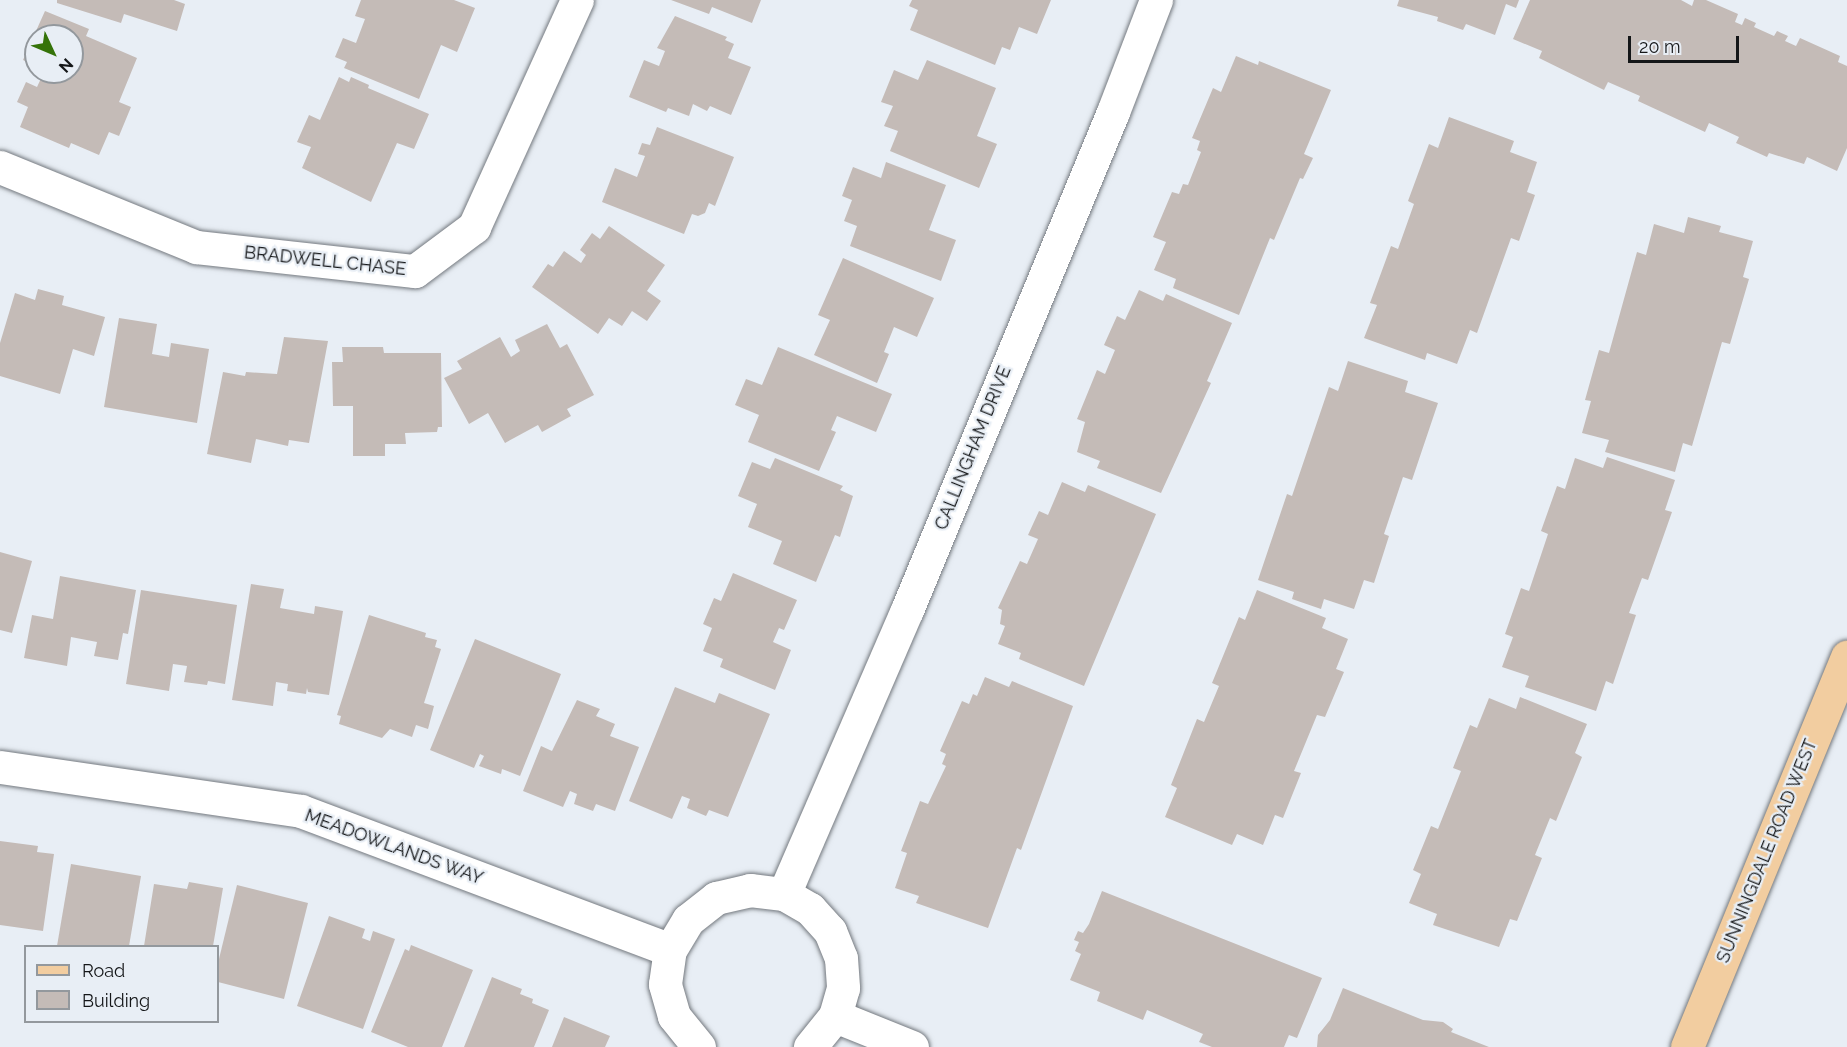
<!DOCTYPE html>
<style>
body{margin:0}
#map{position:relative;width:1847px;height:1047px;overflow:hidden;background:#e8eef5;font-family:Raleway,sans-serif}
div>[style]{position:absolute}
[style*='--x']{left:calc(var(--x)*1px);top:calc(var(--y)*1px);width:calc(var(--w)*1px);rotate:calc(var(--a)*1deg)}
.building>*{inset:0;background:#c4bbb7}
.roads{filter:drop-shadow(0 0 2px #74797f) drop-shadow(0 0 2px #74797f)}
.minor>*{height:33px;margin:-16.5px;padding:0 16.5px;transform-origin:16.5px;border-radius:16.5px;background:#fff}
.major>*{height:33px;margin:-16.5px;padding:0 16.5px;transform-origin:16.5px;border-radius:16.5px;background:#f2cda0}
span{translate:-50% -50%;white-space:nowrap;text-align:center;line-height:1.15;-webkit-text-stroke:4.5px #e8eef5;paint-order:stroke}
.street-label{font-size:18px;color:#141618}
.legend{position:absolute;left:24px;top:945px;width:195px;height:78px;box-sizing:border-box;background:#e8eef5;border:2px solid #93989d;margin:0;padding:8px 10px;list-style:none;font-size:18px;color:#141618}
.legend li{display:flex;align-items:center;gap:12px;height:30px}
.legend b{width:30px;border:2px solid #93989d}
.north{position:absolute;left:24px;top:24px;width:60px;height:60px;box-sizing:border-box;background:#e8eef5;border:2px solid #93989d;border-radius:50%;rotate:134deg;font-size:16px;font-weight:700;line-height:24px;text-align:center;color:#141618}
.north::after{content:'';display:block;margin:auto;width:21px;height:27px;background:#357309;clip-path:polygon(50% 0,100% 100%,50% 72%,0 100%)}
.scale{position:absolute;left:1628px;top:36px;width:111px;height:27px;box-sizing:border-box;border:3px solid #141618;border-top:0;padding-left:8px;font-size:18px;line-height:21px;white-space:nowrap;color:#141618;-webkit-text-stroke:4px #e8eef5;paint-order:stroke}
</style>
<div id="map">
<div class="building">
<i style="clip-path:polygon(57px 0,174px 0,185px 4px,177px 31px,124px 14px,121px 23px,57px 3px)"></i>
<i style="clip-path:polygon(361px 0,454px 0,475px 8px,457px 52px,441px 45px,419px 99px,344px 68px,347px 62px,335px 57px,343px 38px,356px 43px,365px 19px,355px 16px)"></i>
<i style="clip-path:polygon(671px 0,761px 0,752px 23px,712px 7px,709px 14px)"></i>
<i style="clip-path:polygon(912px 0,1051px 0,1037px 34px,1019px 27px,1010px 50px,1002px 47px,995px 65px,910px 30px,918px 10px,909px 6px)"></i>
<i style="clip-path:polygon(1399px 0,1519px 0,1516px 8px,1506px 4px,1495px 35px,1466px 24px,1463px 30px,1437px 21px,1438px 17px,1397px 6px)"></i>
<i style="clip-path:polygon(1530px 0,1681px 0,1692px 6px,1694px 0,1706px 0,1738px 14px,1735px 22px,1742px 25px,1745px 18px,1756px 23px,1754px 27px,1774px 36px,1777px 31px,1788px 36px,1785px 41px,1796px 46px,1800px 38px,1840px 56px,1838px 62px,1847px 66px,1847px 148px,1837px 171px,1807px 157px,1804px 164px,1769px 153px,1767px 157px,1736px 143px,1739px 137px,1709px 123px,1705px 132px,1638px 101px,1640px 96px,1608px 82px,1604px 90px,1539px 58px,1542px 51px,1513px 39px)"></i>
<i style="clip-path:polygon(45px 11px,89px 29px,86px 36px,137px 58px,119px 102px,131px 107px,119px 136px,109px 132px,99px 155px,71px 143px,69px 148px,20px 127px,28px 107px,17px 102px,26px 82px,37px 87px,44px 72px,72px 72px,72px 36px,36px 36px,36px 66px,23px 60px)"></i>
<i style="clip-path:polygon(675px 16px,727px 37px,725px 40px,734px 44px,728px 58px,751px 67px,731px 115px,710px 106px,707px 111px,693px 104px,689px 116px,668px 108px,666px 112px,629px 97px,644px 60px,659px 66px,665px 51px,657px 48px)"></i>
<i style="clip-path:polygon(1236px 56px,1258px 65px,1259px 61px,1331px 90px,1304px 154px,1313px 158px,1303px 179px,1300px 178px,1274px 240px,1270px 238px,1239px 315px,1173px 288px,1176px 279px,1154px 270px,1166px 242px,1153px 237px,1172px 192px,1179px 194px,1183px 184px,1188px 185px,1201px 152px,1197px 150px,1200px 141px,1192px 138px,1213px 88px,1221px 92px)"></i>
<i style="clip-path:polygon(927px 60px,996px 88px,977px 136px,997px 144px,979px 188px,890px 151px,898px 131px,884px 126px,893px 106px,881px 102px,894px 70px,918px 80px)"></i>
<i style="clip-path:polygon(339px 77px,349px 82px,351px 77px,369px 85px,368px 88px,429px 114px,414px 149px,397px 143px,371px 202px,302px 168px,311px 147px,297px 142px,309px 115px,320px 120px)"></i>
<i style="clip-path:polygon(1449px 117px,1514px 141px,1510px 152px,1537px 162px,1527px 192px,1535px 195px,1519px 241px,1511px 238px,1477px 333px,1470px 330px,1457px 364px,1427px 353px,1425px 360px,1364px 338px,1377px 305px,1370px 303px,1391px 246px,1398px 249px,1414px 204px,1408px 201px,1429px 144px,1438px 148px)"></i>
<i style="clip-path:polygon(657px 127px,734px 157px,715px 206px,709px 203px,705px 213px,698px 216px,692px 214px,684px 234px,602px 202px,615px 168px,637px 177px,645px 156px,638px 154px,642px 143px,650px 145px)"></i>
<i style="clip-path:polygon(886px 162px,946px 185px,929px 230px,956px 240px,941px 281px,850px 246px,857px 226px,844px 221px,852px 200px,842px 196px,853px 167px,881px 178px)"></i>
<i style="clip-path:polygon(1688px 217px,1721px 226px,1719px 232px,1753px 241px,1743px 277px,1749px 279px,1730px 344px,1722px 342px,1692px 446px,1683px 443px,1675px 472px,1605px 452px,1609px 440px,1582px 433px,1591px 401px,1585px 400px,1599px 350px,1609px 353px,1637px 252px,1646px 255px,1654px 224px,1684px 233px)"></i>
<i style="clip-path:polygon(609px 226px,665px 265px,647px 291px,661px 301px,647px 321px,632px 311px,622px 326px,609px 318px,598px 334px,532px 287px,548px 264px,553px 267px,564px 251px,581px 263px,586px 255px,580px 250px,592px 233px,600px 239px)"></i>
<i style="clip-path:polygon(843px 258px,934px 298px,917px 337px,894px 327px,884px 352px,889px 354px,877px 383px,814px 355px,830px 320px,818px 315px)"></i>
<i style="clip-path:polygon(38px 289px,64px 296px,62px 305px,105px 317px,94px 356px,73px 349px,60px 394px,0 376px,0 343px,15px 293px,35px 300px)"></i>
<i style="clip-path:polygon(1139px 290px,1163px 301px,1166px 294px,1232px 323px,1207px 381px,1211px 383px,1161px 493px,1097px 468px,1100px 461px,1077px 452px,1085px 422px,1077px 419px,1097px 370px,1105px 374px,1115px 350px,1104px 345px,1117px 316px,1125px 320px)"></i>
<i style="clip-path:polygon(119px 318px,157px 324px,152px 354px,169px 357px,171px 343px,209px 349px,197px 423px,104px 407px)"></i>
<i style="clip-path:polygon(547px 324px,560px 348px,567px 344px,594px 395px,567px 409px,571px 416px,542px 432px,538px 425px,505px 443px,488px 413px,469px 424px,444px 378px,462px 369px,457px 361px,500px 337px,511px 357px,520px 351px,515px 340px)"></i>
<i style="clip-path:polygon(284px 337px,328px 341px,309px 443px,289px 440px,288px 446px,256px 439px,251px 463px,207px 454px,223px 372px,245px 376px,246px 372px,277px 374px)"></i>
<i style="clip-path:polygon(342px 347px,383px 347px,384px 353px,441px 353px,442px 427px,438px 427px,437px 432px,405px 433px,406px 444px,385px 444px,385px 456px,353px 456px,353px 406px,333px 406px,332px 362px,343px 362px)"></i>
<i style="clip-path:polygon(778px 347px,892px 394px,876px 432px,837px 416px,831px 430px,836px 432px,819px 471px,748px 442px,759px 415px,735px 405px,746px 379px,762px 385px)"></i>
<i style="clip-path:polygon(1348px 361px,1408px 381px,1405px 392px,1438px 403px,1412px 480px,1403px 477px,1384px 534px,1389px 536px,1374px 583px,1364px 580px,1354px 609px,1324px 599px,1321px 609px,1292px 599px,1294px 592px,1258px 580px,1287px 494px,1292px 496px,1329px 387px,1338px 391px)"></i>
<i style="clip-path:polygon(1607px 457px,1675px 480px,1665px 510px,1672px 512px,1648px 580px,1642px 578px,1629px 613px,1636px 615px,1613px 684px,1606px 681px,1596px 711px,1525px 687px,1529px 676px,1502px 667px,1513px 637px,1505px 634px,1521px 588px,1529px 591px,1548px 534px,1541px 531px,1557px 486px,1565px 489px,1575px 458px,1603px 468px)"></i>
<i style="clip-path:polygon(775px 458px,843px 486px,840px 490px,853px 496px,840px 537px,835px 535px,816px 582px,773px 564px,782px 541px,748px 527px,757px 504px,738px 496px,752px 462px,770px 469px)"></i>
<i style="clip-path:polygon(1062px 482px,1085px 492px,1088px 485px,1156px 514px,1084px 686px,1019px 659px,1021px 653px,998px 644px,1005px 626px,1000px 624px,1002px 610px,998px 608px,1020px 561px,1027px 564px,1038px 539px,1028px 535px,1039px 511px,1048px 515px)"></i>
<i style="clip-path:polygon(0 552px,32px 561px,12px 633px,0 630px)"></i>
<i style="clip-path:polygon(733px 573px,797px 600px,784px 630px,779px 628px,773px 642px,791px 650px,775px 690px,720px 667px,723px 659px,703px 651px,712px 628px,703px 624px,714px 598px,721px 601px)"></i>
<i style="clip-path:polygon(60px 576px,136px 590px,128px 634px,123px 633px,118px 660px,94px 656px,97px 642px,71px 637px,67px 666px,24px 658px,32px 615px,53px 619px)"></i>
<i style="clip-path:polygon(251px 584px,284px 589px,280px 608px,314px 614px,315px 606px,343px 611px,329px 695px,308px 692px,307px 688px,306px 694px,287px 691px,288px 684px,276px 682px,273px 706px,232px 700px)"></i>
<i style="clip-path:polygon(141px 590px,237px 605px,225px 684px,208px 681px,207px 685px,184px 682px,187px 666px,173px 664px,169px 691px,126px 684px)"></i>
<i style="clip-path:polygon(1257px 590px,1326px 618px,1322px 628px,1348px 639px,1336px 669px,1344px 672px,1325px 717px,1317px 715px,1294px 771px,1301px 773px,1283px 818px,1275px 815px,1263px 845px,1237px 834px,1232px 845px,1165px 817px,1177px 788px,1171px 785px,1197px 719px,1204px 722px,1219px 686px,1212px 683px,1239px 617px,1245px 620px)"></i>
<i style="clip-path:polygon(369px 615px,426px 633px,425px 637px,437px 640px,435px 647px,441px 649px,424px 703px,434px 706px,428px 729px,416px 725px,412px 737px,390px 729px,382px 738px,339px 724px,341px 716px,337px 715px)"></i>
<i style="clip-path:polygon(475px 639px,561px 674px,520px 776px,502px 769px,501px 774px,479px 766px,484px 756px,480px 754px,474px 768px,430px 750px)"></i>
<i style="clip-path:polygon(985px 677px,1009px 687px,1012px 681px,1073px 706px,1021px 850px,1017px 848px,988px 928px,916px 903px,919px 896px,895px 888px,907px 853px,901px 851px,920px 801px,928px 804px,946px 766px,942px 764px,946px 754px,940px 751px,962px 701px,969px 704px,973px 694px,977px 696px)"></i>
<i style="clip-path:polygon(675px 687px,715px 703px,719px 693px,770px 714px,728px 817px,709px 810px,706px 816px,687px 808px,690px 799px,682px 796px,672px 819px,629px 801px)"></i>
<i style="clip-path:polygon(1520px 697px,1587px 724px,1575px 753px,1582px 757px,1556px 821px,1550px 818px,1535px 855px,1542px 858px,1517px 921px,1510px 919px,1499px 947px,1433px 925px,1437px 914px,1409px 903px,1421px 874px,1413px 870px,1431px 826px,1438px 829px,1461px 771px,1453px 768px,1470px 725px,1477px 728px,1489px 698px,1516px 709px)"></i>
<i style="clip-path:polygon(577px 700px,600px 709px,596px 716px,615px 724px,610px 736px,639px 747px,615px 811px,596px 804px,593px 811px,574px 804px,577px 794px,570px 791px,563px 807px,523px 791px,541px 746px,552px 751px)"></i>
<i style="clip-path:polygon(0 841px,38px 846px,37px 852px,54px 854px,43px 931px,0 925px)"></i>
<i style="clip-path:polygon(71px 864px,141px 876px,129px 946px,57px 946px)"></i>
<i style="clip-path:polygon(189px 882px,223px 888px,213px 946px,144px 946px,154px 884px,187px 889px)"></i>
<i style="clip-path:polygon(237px 885px,308px 903px,284px 999px,218px 982px,218px 963px)"></i>
<i style="clip-path:polygon(1102px 891px,1322px 978px,1297px 1038px,1289px 1035px,1284px 1047px,1212px 1047px,1199px 1042px,1203px 1034px,1147px 1010px,1143px 1020px,1097px 1001px,1100px 992px,1070px 980px,1081px 954px,1075px 951px,1079px 942px,1074px 940px,1078px 931px,1083px 933px,1089px 924px)"></i>
<i style="clip-path:polygon(329px 916px,365px 929px,362px 938px,370px 941px,373px 931px,395px 939px,363px 1029px,297px 1006px)"></i>
<i style="clip-path:polygon(411px 945px,473px 970px,442px 1047px,408px 1047px,371px 1032px,405px 949px,409px 951px)"></i>
<i style="clip-path:polygon(492px 977px,522px 989px,520px 994px,533px 999px,532px 1003px,549px 1010px,534px 1047px,464px 1047px)"></i>
<i style="clip-path:polygon(1343px 988px,1423px 1020px,1443px 1022px,1453px 1029px,1451px 1032px,1489px 1047px,1317px 1047px,1318px 1035px,1330px 1020px)"></i>
<i style="clip-path:polygon(564px 1017px,610px 1036px,605px 1047px,552px 1047px)"></i>
</div>
<div class="roads">
<div class="minor">
<i style="--x:0;--y:167;--w:212;--a:22.2"></i>
<i style="--x:196;--y:247;--w:220;--a:6.3"></i>
<i style="--x:415;--y:271;--w:74;--a:-36.7"></i>
<i style="--x:474;--y:227;--w:249;--a:-65.6"></i>
<i style="--x:0;--y:767;--w:304;--a:8.3"></i>
<i style="--x:301;--y:811;--w:394;--a:20.6"></i>
<i style="--x:784;--y:894;--w:309;--a:-66.6"></i>
<i style="--x:907;--y:610;--w:539;--a:-67.53"></i>
<i style="--x:1113;--y:112;--w:120;--a:-69"></i>
<i style="--x:835;--y:1016;--w:83;--a:21.9"></i>
<i style="--x:699;--y:1047;--w:40;--a:-129"></i>
<i style="--x:674;--y:1016;--w:33;--a:-106"></i>
<i style="--x:665;--y:984;--w:34;--a:-82"></i>
<i style="--x:670;--y:950;--w:35;--a:-59"></i>
<i style="--x:688;--y:920;--w:36;--a:-38"></i>
<i style="--x:716;--y:898;--w:35;--a:-13"></i>
<i style="--x:750;--y:890;--w:34;--a:7"></i>
<i style="--x:784;--y:894;--w:30;--a:30"></i>
<i style="--x:810;--y:909;--w:30;--a:48"></i>
<i style="--x:830;--y:931;--w:29;--a:68"></i>
<i style="--x:841;--y:958;--w:30;--a:86"></i>
<i style="--x:843;--y:988;--w:29;--a:106"></i>
<i style="--x:835;--y:1016;--w:40;--a:129"></i>
</div>
<div class="major">
<i style="--x:1687;--y:1047;--w:422;--a:-67.7"></i>
</div>
</div>
<div class="street-label">
<span style="left:325px;top:261px;rotate:6deg">BRADWELL CHASE</span>
<span style="left:973px;top:448px;rotate:-68deg">CALLINGHAM DRIVE</span>
<span style="left:394px;top:847px;rotate:20deg">MEADOWLANDS WAY</span>
<span style="left:1767px;top:851px;rotate:-68deg">SUNNINGDALE ROAD WEST</span>
</div>
<ul class="legend">
<li><b style="height:8px;background:#f2cda0"></b>Road</li>
<li><b style="height:16px;background:#c4bbb7"></b>Building</li>
</ul>
<div class="north">N</div>
<div class="scale">20 m</div>
</div>
